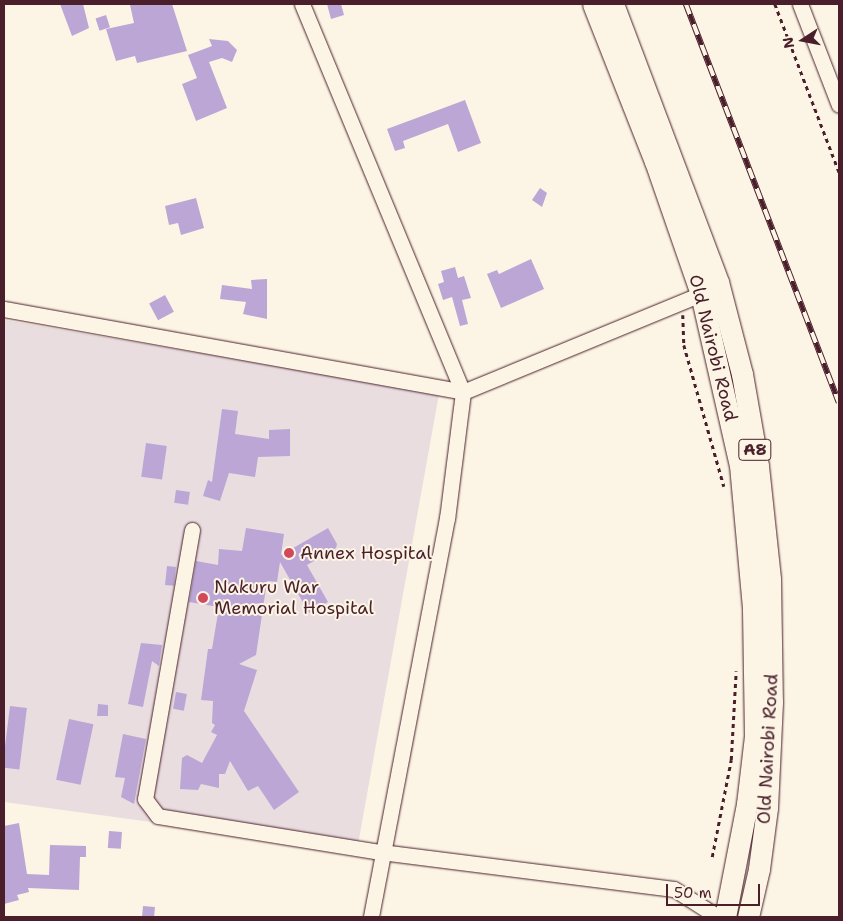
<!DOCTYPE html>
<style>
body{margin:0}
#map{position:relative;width:843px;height:921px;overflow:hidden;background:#fcf5e5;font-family:"Shantell Sans",sans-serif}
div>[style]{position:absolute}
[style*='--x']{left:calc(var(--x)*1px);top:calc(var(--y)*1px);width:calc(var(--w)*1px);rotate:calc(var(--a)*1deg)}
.built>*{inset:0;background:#e9dde0}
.building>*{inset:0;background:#bca6d5;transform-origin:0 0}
.path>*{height:2.5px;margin-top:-1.25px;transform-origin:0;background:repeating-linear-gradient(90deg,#4a1f2b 0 4px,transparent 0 8px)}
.roads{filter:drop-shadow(0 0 1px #4a1f2b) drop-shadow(0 0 1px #4a1f2b)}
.minor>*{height:15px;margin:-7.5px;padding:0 7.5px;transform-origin:7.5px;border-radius:7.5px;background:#fcf5e5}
.highway>*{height:21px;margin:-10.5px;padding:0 10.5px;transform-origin:10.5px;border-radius:10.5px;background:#fcf5e5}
.rail>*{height:5.5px;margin-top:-2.75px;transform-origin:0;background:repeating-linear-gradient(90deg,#fcf5e5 0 11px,#4a1f2b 0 22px);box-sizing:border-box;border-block:1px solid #4a1f2b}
.dots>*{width:14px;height:14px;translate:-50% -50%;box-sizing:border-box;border:2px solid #fcf5e5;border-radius:50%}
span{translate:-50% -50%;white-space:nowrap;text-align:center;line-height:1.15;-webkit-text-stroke:4px #fcf5e5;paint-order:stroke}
.shield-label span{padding:1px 4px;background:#fcf5e5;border:1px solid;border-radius:4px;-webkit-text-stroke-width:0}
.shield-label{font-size:16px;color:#4a1f2b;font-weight:700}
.street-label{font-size:18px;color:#4a1f2b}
.poi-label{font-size:18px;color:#4a1f2b}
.left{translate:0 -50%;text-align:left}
.frame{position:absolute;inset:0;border:5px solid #4a1f2b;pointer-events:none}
.north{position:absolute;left:778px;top:15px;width:50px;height:50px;-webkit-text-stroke:4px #fcf5e5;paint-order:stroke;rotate:259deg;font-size:14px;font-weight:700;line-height:20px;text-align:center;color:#4a1f2b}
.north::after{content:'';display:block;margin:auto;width:18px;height:22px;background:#4a1f2b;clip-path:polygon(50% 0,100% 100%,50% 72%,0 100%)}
.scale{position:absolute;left:666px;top:884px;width:94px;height:22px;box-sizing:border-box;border:2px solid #4a1f2b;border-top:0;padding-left:6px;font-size:15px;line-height:18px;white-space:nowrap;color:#4a1f2b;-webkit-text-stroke:4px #fcf5e5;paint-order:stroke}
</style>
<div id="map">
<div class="built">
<i style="clip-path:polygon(4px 320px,439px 394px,357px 850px,4px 802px)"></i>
</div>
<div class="building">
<i style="clip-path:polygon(60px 4px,83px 4px,89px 28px,72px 36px)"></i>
<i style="clip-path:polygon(136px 4px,172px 4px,187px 51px,137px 63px,135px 56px,116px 61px,106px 29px,134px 23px,130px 5px)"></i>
<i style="clip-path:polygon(327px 4px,341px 4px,344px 15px,331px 19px)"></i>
<i style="left:106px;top:15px;width:13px;height:11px;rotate:72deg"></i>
<i style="clip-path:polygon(209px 39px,228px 41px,237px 50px,232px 62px,222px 58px,209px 62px,227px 108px,196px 121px,182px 84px,197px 78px,188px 55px,212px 46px)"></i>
<i style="clip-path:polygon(465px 100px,481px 143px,458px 152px,448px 124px,403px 141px,405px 148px,395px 151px,387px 129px)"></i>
<i style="clip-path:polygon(540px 188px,547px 193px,542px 207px,532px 200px)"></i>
<i style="clip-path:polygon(196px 198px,204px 228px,181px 235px,178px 223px,169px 225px,165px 206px)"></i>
<i style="clip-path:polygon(531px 259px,544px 289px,501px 308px,487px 274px,497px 270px,499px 274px)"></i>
<i style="clip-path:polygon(455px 267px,458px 278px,464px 276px,471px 298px,462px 300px,468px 324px,460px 326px,452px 297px,443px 300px,438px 284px,444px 282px,441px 271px)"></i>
<i style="clip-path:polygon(267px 279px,267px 319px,243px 314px,246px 302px,220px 299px,222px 285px,252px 289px,251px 280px)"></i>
<i style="left:165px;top:295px;width:19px;height:18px;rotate:62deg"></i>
<i style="clip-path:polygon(222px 409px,238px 411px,235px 434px,269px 439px,269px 430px,290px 429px,290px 456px,258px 457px,255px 477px,229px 473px,220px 501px,203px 496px,208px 480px,212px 482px)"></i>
<i style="left:146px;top:443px;width:21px;height:34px;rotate:8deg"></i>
<i style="left:176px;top:490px;width:14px;height:13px;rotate:8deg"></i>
<i style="clip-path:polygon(246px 528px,284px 534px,281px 555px,328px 528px,337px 544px,336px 548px,307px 565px,328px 602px,309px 613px,280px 562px,277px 582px,267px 581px,256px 655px,239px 664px,257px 670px,244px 711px,299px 792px,274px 810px,258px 786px,248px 791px,230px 761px,225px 774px,219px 774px,219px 788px,201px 784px,198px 790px,180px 789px,182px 758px,187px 755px,202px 763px,217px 735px,211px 732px,215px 725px,212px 723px,213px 701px,201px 700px,208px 649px,212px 649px,219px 607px,189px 602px,196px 561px,218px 565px,219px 549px,242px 551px)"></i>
<i style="left:167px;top:566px;width:9px;height:19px;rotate:6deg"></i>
<i style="clip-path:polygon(141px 643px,162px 645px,159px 666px,152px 661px,143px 707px,128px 704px)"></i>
<i style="left:176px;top:692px;width:11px;height:17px;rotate:10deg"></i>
<i style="clip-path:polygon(98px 704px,108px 705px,108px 716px,97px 716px)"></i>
<i style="left:10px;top:706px;width:17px;height:62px;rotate:7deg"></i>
<i style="left:69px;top:719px;width:25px;height:62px;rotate:12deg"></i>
<i style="clip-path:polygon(123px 734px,146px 739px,134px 804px,121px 797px,125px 778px,115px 777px)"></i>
<i style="clip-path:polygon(19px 823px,27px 874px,49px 875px,50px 845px,86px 846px,86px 857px,80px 857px,79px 890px,28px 888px,29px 892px,17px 895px,19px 900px,4px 904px,4px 826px)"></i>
<i style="left:109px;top:831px;width:13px;height:17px;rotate:4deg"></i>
<i style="left:143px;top:906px;width:12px;height:11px;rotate:5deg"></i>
</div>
<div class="path">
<i style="--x:775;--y:4;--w:180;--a:69.1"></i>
<i style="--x:683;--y:315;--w:30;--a:88"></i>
<i style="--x:684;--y:345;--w:147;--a:74.2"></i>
<i style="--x:712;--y:857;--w:99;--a:-78.9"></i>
<i style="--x:731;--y:760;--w:89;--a:-86.8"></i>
</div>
<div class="roads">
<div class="minor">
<i style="--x:302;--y:4;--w:420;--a:67.5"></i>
<i style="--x:463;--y:392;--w:127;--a:97.2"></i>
<i style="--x:447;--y:518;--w:406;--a:100.8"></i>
<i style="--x:800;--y:4;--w:108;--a:68.9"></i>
<i style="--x:4;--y:309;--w:466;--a:10.2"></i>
<i style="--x:463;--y:392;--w:257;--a:-22.4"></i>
<i style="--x:192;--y:530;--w:273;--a:99.9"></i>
<i style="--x:145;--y:799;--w:21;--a:53"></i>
<i style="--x:158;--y:816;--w:226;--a:9.2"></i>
<i style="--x:381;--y:852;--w:295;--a:7.2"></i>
<i style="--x:674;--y:889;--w:52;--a:32.5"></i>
</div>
<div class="highway">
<i style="--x:593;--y:4;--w:169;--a:68.5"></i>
<i style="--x:655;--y:161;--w:141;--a:70.9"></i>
<i style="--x:701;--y:294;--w:175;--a:77.2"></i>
<i style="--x:740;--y:465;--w:145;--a:84.8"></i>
<i style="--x:753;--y:609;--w:127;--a:89.1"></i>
<i style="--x:755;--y:736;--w:68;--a:96.7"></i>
<i style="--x:747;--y:804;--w:115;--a:101"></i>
<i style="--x:613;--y:4;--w:297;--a:69.3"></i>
<i style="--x:718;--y:282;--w:95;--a:75.4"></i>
<i style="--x:742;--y:374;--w:93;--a:80.1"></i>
<i style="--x:758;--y:466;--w:114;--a:83.9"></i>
<i style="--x:770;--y:579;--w:123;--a:89.1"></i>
<i style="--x:772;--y:702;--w:106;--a:92.7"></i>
<i style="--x:767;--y:808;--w:62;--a:97.5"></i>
<i style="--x:759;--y:869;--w:49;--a:102.9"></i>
</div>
</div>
<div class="rail">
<i style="--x:686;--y:4;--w:427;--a:69"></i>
</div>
<div class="dots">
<i style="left:289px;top:553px;background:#d1495b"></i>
<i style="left:203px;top:598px;background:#d1495b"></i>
</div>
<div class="shield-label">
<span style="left:755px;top:450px">A8</span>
</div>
<div class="street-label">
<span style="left:713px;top:348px;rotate:76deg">Old Nairobi Road</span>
<span style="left:768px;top:749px;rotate:-87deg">Old Nairobi Road</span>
</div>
<div class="poi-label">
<span class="left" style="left:300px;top:553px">Annex Hospital</span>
<span class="left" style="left:214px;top:598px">Nakuru War<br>Memorial Hospital</span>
</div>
<div class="frame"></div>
<div class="north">N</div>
<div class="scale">50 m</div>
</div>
